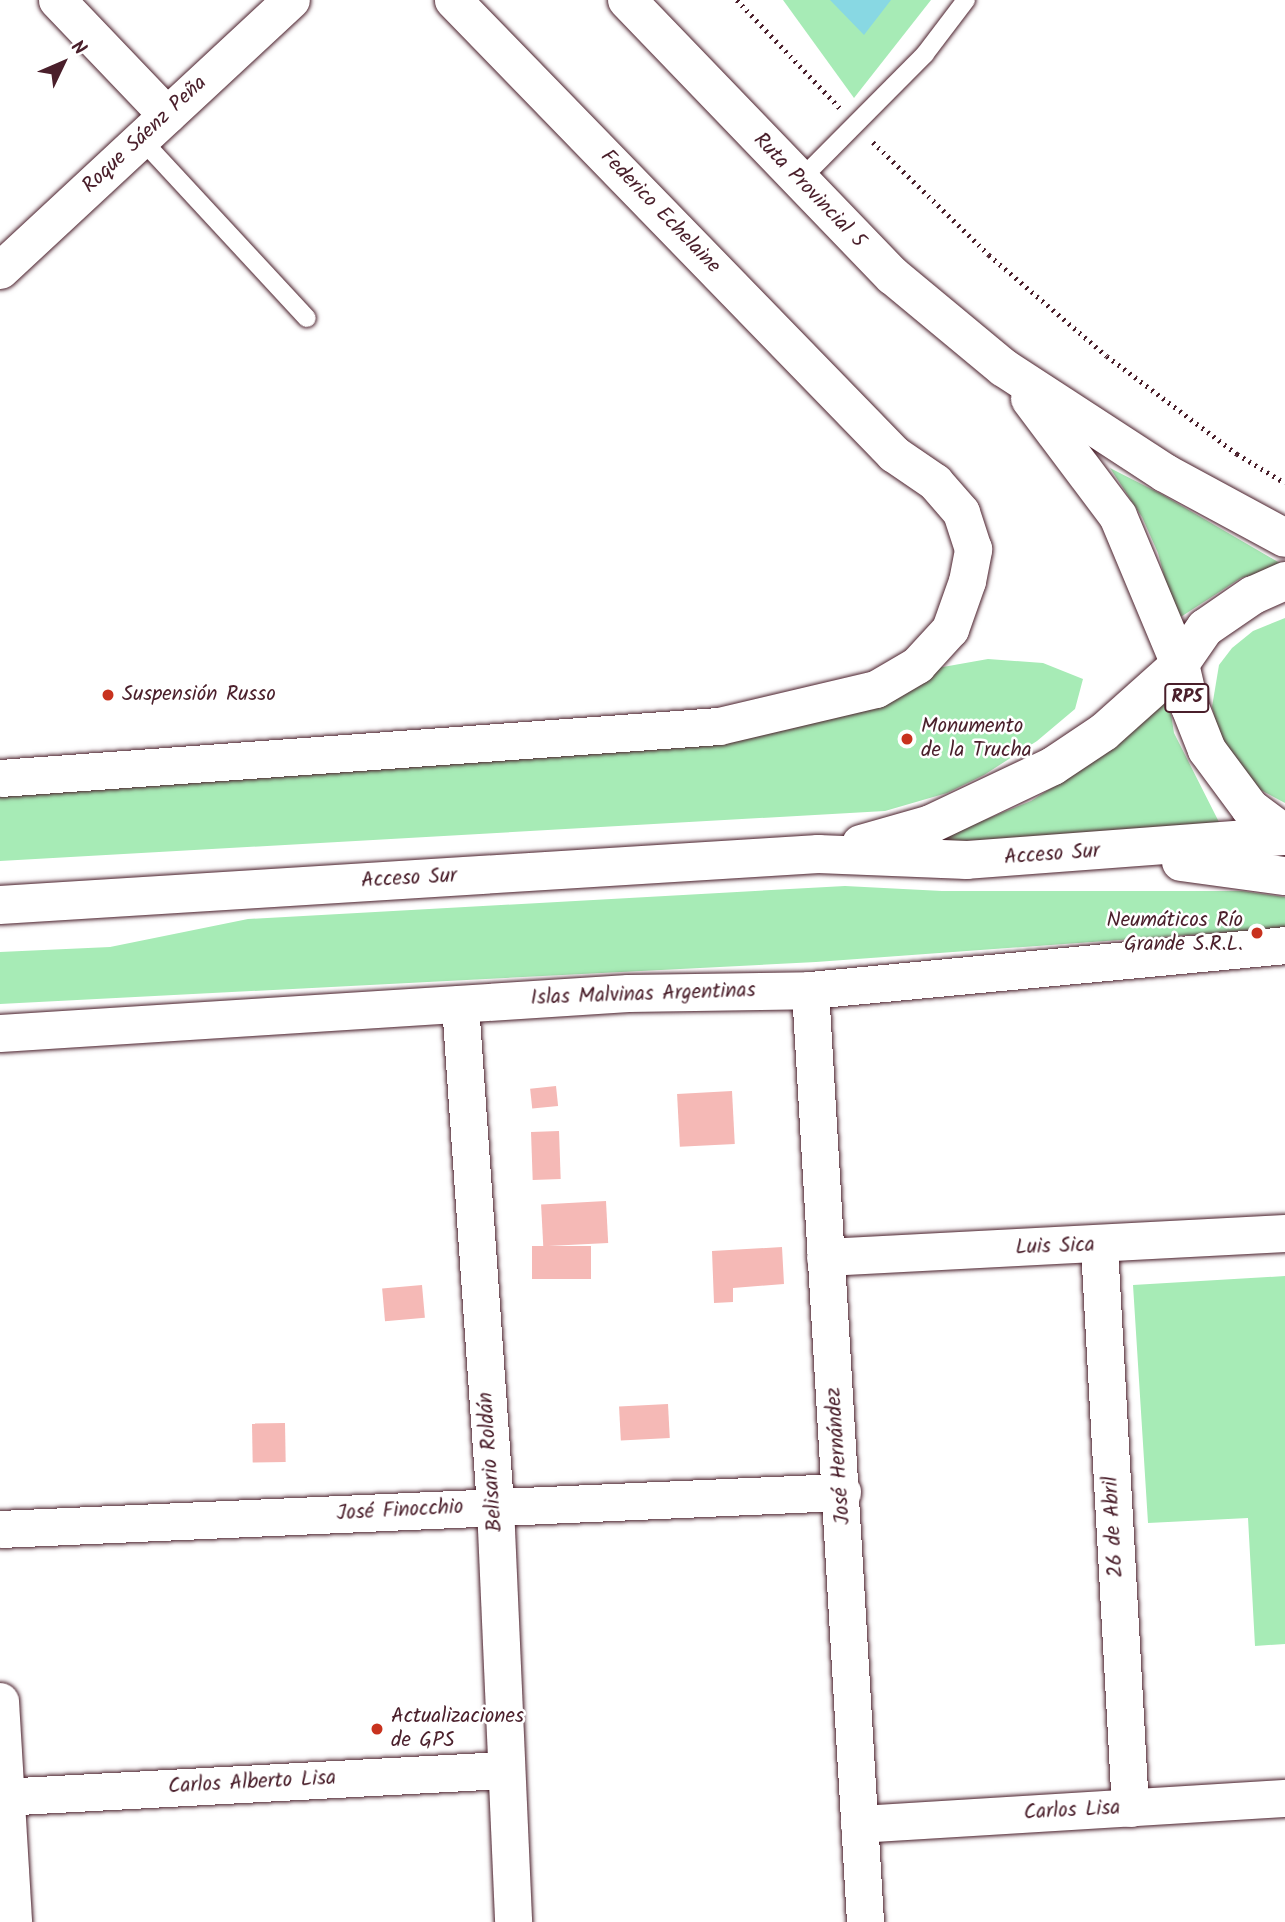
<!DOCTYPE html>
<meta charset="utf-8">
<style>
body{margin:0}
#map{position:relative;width:1285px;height:1922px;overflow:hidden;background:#fff;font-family:Kalam,sans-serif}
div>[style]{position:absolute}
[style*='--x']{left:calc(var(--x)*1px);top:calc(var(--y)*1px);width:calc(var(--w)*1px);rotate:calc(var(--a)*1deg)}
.green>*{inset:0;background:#a7ebb6}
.water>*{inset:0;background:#88d8e3}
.building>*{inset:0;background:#f5b9b6;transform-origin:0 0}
.path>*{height:4.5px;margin-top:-2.25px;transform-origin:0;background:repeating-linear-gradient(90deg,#4a1f2b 0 2px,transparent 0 7px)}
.roads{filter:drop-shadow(0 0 2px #4a1f2b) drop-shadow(0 0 2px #4a1f2b)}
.service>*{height:18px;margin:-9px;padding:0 9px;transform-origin:9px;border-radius:9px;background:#fff}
.minor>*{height:37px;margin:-18.5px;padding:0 18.5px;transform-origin:18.5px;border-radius:18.5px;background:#fff}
.secondary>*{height:38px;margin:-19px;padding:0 19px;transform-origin:19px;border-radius:19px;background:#fff}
.primary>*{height:38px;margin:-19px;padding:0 19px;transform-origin:19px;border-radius:19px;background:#fff}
.dots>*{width:19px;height:19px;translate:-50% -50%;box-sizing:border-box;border:4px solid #fff;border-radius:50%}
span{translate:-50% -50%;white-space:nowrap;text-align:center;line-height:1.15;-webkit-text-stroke:5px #fff;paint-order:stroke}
.shield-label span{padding:2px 5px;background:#fff;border:2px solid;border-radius:5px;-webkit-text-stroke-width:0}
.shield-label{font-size:19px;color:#4a1f2b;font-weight:700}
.street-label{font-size:21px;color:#4a1f2b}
.poi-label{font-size:21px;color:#4a1f2b}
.left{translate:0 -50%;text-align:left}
.right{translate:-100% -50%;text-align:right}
.north{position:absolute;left:28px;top:28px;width:70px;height:70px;-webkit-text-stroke:5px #fff;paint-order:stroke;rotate:46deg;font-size:19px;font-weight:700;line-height:28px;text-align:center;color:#4a1f2b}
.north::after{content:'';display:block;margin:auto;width:24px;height:32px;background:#4a1f2b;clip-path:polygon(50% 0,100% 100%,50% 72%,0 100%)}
</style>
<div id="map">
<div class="green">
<i style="clip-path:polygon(783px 0,931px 0,854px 98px)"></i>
<i style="clip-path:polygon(1110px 468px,1163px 495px,1285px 566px,1241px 578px,1176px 620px,1158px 553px,1142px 517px)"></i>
<i style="clip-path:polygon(1285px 618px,1285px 803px,1255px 787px,1240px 772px,1218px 730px,1212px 707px,1219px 665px,1232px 648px,1253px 631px)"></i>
<i style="clip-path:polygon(988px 659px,1043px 663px,1083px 679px,1075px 709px,1037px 741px,984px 775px,947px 793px,885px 811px,0 861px,0 793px,786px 730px,864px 709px,926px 670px)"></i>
<i style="clip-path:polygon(1168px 695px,1174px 733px,1222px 828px,900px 844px,952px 833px,1031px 801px,1075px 773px)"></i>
<i style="clip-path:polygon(845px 886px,942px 891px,1242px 891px,1285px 897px,1285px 928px,816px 962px,0 1004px,0 952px,110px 947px,248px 919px)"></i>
<i style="clip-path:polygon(1285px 1276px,1285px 1644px,1255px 1646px,1248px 1518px,1148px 1523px,1133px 1285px)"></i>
</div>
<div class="water">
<i style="clip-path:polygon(830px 0,891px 0,864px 35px)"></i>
</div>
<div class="building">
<i style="left:556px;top:1086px;width:20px;height:26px;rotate:84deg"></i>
<i style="left:732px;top:1091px;width:53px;height:55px;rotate:87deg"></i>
<i style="left:559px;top:1131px;width:48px;height:28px;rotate:88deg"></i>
<i style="left:606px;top:1201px;width:42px;height:65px;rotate:87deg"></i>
<i style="left:591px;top:1246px;width:33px;height:59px;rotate:90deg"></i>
<i style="clip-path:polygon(782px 1247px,784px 1284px,733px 1288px,733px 1302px,714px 1303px,712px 1251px)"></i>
<i style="left:422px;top:1285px;width:33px;height:40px;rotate:85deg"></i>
<i style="left:668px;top:1404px;width:34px;height:49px;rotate:87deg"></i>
<i style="left:285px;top:1423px;width:39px;height:33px;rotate:89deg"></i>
</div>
<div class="path">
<i style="--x:737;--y:0;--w:149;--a:46.4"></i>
<i style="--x:873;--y:142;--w:162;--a:44.2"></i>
<i style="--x:989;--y:255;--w:155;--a:40.6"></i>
<i style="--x:1107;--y:356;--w:163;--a:37"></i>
<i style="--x:1237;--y:454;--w:56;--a:31.1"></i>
</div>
<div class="roads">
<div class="service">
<i style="--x:141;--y:139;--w:244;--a:47.2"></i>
<i style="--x:799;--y:181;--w:179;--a:-45.2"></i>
<i style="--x:925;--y:54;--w:68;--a:-52.8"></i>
</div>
<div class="minor">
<i style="--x:57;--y:0;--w:159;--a:46.3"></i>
<i style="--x:0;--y:270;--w:397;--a:-42.9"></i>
<i style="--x:0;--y:778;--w:721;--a:-4.14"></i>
<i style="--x:719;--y:726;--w:161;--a:-13.3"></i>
<i style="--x:876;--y:689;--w:48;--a:-30.3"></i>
<i style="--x:917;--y:665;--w:49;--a:-47.5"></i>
<i style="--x:950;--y:629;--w:51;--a:-70.5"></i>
<i style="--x:967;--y:581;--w:33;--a:-79"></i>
<i style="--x:973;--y:549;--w:39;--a:-108"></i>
<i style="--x:961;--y:512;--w:40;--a:-131"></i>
<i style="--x:935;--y:482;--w:50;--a:-145.7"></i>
<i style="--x:894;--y:454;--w:633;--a:-134.17"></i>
<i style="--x:810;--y:990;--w:934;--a:86.62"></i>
<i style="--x:460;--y:1004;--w:503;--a:86.01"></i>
<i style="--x:495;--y:1506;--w:416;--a:87.5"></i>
<i style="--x:0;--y:1033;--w:629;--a:-3.64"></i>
<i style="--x:628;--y:993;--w:182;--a:-0.9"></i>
<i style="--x:810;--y:990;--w:477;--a:-5.4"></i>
<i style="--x:1099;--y:1246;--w:563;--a:86.84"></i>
<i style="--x:825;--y:1257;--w:461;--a:-3"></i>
<i style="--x:0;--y:1529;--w:843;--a:-2.52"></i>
<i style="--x:0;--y:1701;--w:221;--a:86.6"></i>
<i style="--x:0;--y:1797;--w:505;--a:-3.07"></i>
<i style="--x:859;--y:1824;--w:427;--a:-3.5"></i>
</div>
<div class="secondary">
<i style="--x:627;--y:0;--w:383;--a:46.1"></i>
<i style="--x:893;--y:276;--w:144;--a:39.7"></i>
<i style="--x:1004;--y:368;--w:192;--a:33.1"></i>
<i style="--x:1165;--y:473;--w:136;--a:28.4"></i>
<i style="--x:1030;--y:399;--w:146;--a:53.1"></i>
<i style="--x:1118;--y:516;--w:160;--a:67.3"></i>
</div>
<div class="primary">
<i style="--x:1285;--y:581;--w:35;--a:156"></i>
<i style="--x:1253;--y:595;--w:58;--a:145.5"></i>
<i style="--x:1205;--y:628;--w:44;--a:124.8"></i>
<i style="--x:1180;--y:664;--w:44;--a:76.9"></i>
<i style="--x:1190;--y:707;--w:46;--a:68.4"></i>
<i style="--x:1207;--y:750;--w:72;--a:53.4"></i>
<i style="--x:1250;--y:808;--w:44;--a:36.6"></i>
<i style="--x:861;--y:844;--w:73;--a:-15.9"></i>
<i style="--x:931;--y:824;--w:135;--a:-25.4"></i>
<i style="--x:1053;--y:766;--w:61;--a:-33.7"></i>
<i style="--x:1104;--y:732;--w:102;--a:-41.8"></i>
<i style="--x:1181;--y:862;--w:105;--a:7.7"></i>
<i style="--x:0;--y:905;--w:820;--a:-3.57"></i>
<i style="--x:818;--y:854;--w:149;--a:2.3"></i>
<i style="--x:967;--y:860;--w:319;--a:-4.3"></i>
</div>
</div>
<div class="dots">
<i style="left:108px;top:695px;background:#c8321e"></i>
<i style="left:907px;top:739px;background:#c8321e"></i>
<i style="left:1257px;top:933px;background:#c8321e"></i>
<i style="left:377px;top:1729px;background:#c8321e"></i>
</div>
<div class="shield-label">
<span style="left:1187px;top:698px">RP5</span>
</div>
<div class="street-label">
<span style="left:145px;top:135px;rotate:-43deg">Roque Sáenz Peña</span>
<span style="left:809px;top:191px;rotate:46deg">Ruta Provincial 5</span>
<span style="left:660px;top:212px;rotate:46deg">Federico Echelaine</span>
<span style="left:1052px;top:855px;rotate:-4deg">Acceso Sur</span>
<span style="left:409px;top:879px;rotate:-3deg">Acceso Sur</span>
<span style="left:643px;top:995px;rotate:-2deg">Islas Malvinas Argentinas</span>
<span style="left:1055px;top:1247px;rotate:-2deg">Luis Sica</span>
<span style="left:839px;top:1456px;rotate:-94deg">José Hernández</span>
<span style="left:491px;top:1462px;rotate:-94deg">Belisario Roldán</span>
<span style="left:400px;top:1511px;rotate:-3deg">José Finocchio</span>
<span style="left:1114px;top:1527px;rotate:-93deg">26 de Abril</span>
<span style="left:252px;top:1783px;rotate:-3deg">Carlos Alberto Lisa</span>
<span style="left:1072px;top:1811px;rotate:-3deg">Carlos Lisa</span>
</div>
<div class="poi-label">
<span class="left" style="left:122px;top:695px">Suspensión Russo</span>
<span class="left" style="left:921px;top:739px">Monumento<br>de la Trucha</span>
<span class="right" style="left:1243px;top:933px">Neumáticos Río<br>Grande S.R.L.</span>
<span class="left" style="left:391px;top:1729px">Actualizaciones<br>de GPS</span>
</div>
<div class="north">N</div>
</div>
